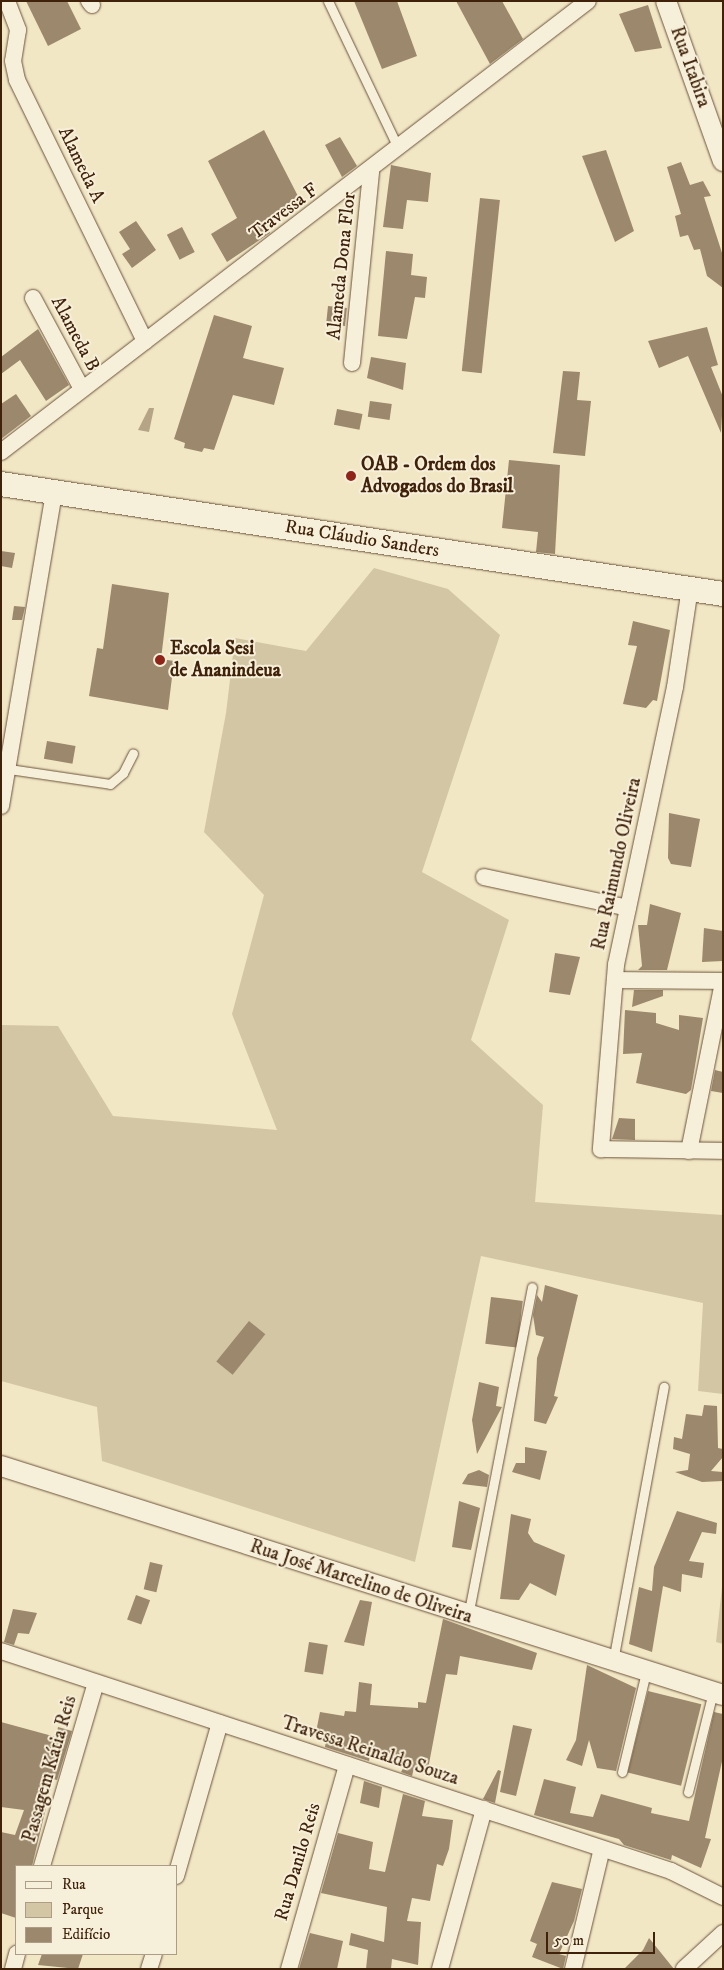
<!DOCTYPE html>
<meta charset="utf-8">
<style>
body{margin:0}
#map{position:relative;width:724px;height:1970px;overflow:hidden;background:#f1e7c5;font-family:"IM FELL DW Pica",serif}
div>[style]{position:absolute}
[style*='--x']{left:calc(var(--x)*1px);top:calc(var(--y)*1px);width:calc(var(--w)*1px);rotate:calc(var(--a)*1deg)}
.green>*{inset:0;background:#d3c6a5}
.water>*{inset:0;background:#b5a486}
.building>*{inset:0;background:#9c886c;transform-origin:0 0}
.roads{filter:drop-shadow(0 0 1px #6c533a) drop-shadow(0 0 1px #6c533a)}
.service>*{height:9px;margin:-4.5px;padding:0 4.5px;transform-origin:4.5px;border-radius:4.5px;background:#f6efd9}
.minor>*{height:16px;margin:-8px;padding:0 8px;transform-origin:8px;border-radius:8px;background:#f6efd9}
.tertiary>*{height:20px;margin:-10px;padding:0 10px;transform-origin:10px;border-radius:10px;background:#f6efd9}
.secondary>*{height:24px;margin:-12px;padding:0 12px;transform-origin:12px;border-radius:12px;background:#f6efd9}
.dots>*{width:14px;height:14px;translate:-50% -50%;box-sizing:border-box;border:2px solid #f6efd9;border-radius:50%}
span{translate:-50% -50%;white-space:nowrap;text-align:center;line-height:1.15;-webkit-text-stroke:4px #f6efd9;paint-order:stroke}
.street-label{font-size:19px;color:#40220b}
.poi-label{font-size:19px;color:#40220b;font-weight:700}
.left{translate:0 -50%;text-align:left}
.frame{position:absolute;inset:0;border:2px solid #40220b;pointer-events:none}
.legend{position:absolute;left:15px;top:1865px;width:162px;height:90px;box-sizing:border-box;background:#f6efd9;border:1px solid #ad9d87;margin:0;padding:6px 9px;list-style:none;font-size:15px;color:#40220b}
.legend li{display:flex;align-items:center;gap:10px;height:25px}
.legend b{width:25px;border:1px solid #ad9d87}
.scale{position:absolute;left:546px;top:1932px;width:109px;height:22px;box-sizing:border-box;border:2px solid #40220b;border-top:0;padding-left:6px;font-size:15px;line-height:18px;white-space:nowrap;color:#40220b;-webkit-text-stroke:4px #f6efd9;paint-order:stroke}
</style>
<div id="map">
<div class="green">
<i style="clip-path:polygon(374px 568px,448px 589px,500px 635px,422px 872px,509px 920px,471px 1040px,543px 1105px,535px 1202px,723px 1215px,723px 1394px,698px 1391px,703px 1303px,481px 1256px,415px 1562px,102px 1461px,97px 1407px,1px 1381px,1px 1025px,58px 1026px,113px 1116px,277px 1130px,232px 1014px,264px 895px,204px 832px,226px 713px,235px 638px,306px 651px)"></i>
<i style="clip-path:polygon(723px 1578px,723px 1644px,716px 1642px)"></i>
</div>
<div class="water">
<i style="clip-path:polygon(149px 408px,154px 408px,149px 432px,138px 430px)"></i>
</div>
<div class="building">
<i style="clip-path:polygon(26px 1px,67px 1px,81px 29px,48px 46px)"></i>
<i style="clip-path:polygon(354px 1px,397px 1px,417px 56px,382px 69px)"></i>
<i style="clip-path:polygon(456px 1px,502px 1px,523px 39px,490px 64px)"></i>
<i style="clip-path:polygon(648px 5px,662px 48px,635px 52px,619px 14px)"></i>
<i style="clip-path:polygon(264px 130px,301px 202px,265px 220px,270px 233px,227px 262px,211px 234px,237px 218px,208px 161px)"></i>
<i style="clip-path:polygon(340px 137px,357px 166px,342px 177px,325px 145px)"></i>
<i style="clip-path:polygon(606px 150px,634px 231px,615px 242px,582px 156px)"></i>
<i style="clip-path:polygon(681px 162px,690px 185px,703px 181px,711px 196px,704px 197px,723px 256px,723px 288px,707px 276px,700px 249px,694px 250px,688px 235px,680px 237px,675px 216px,681px 214px,667px 167px)"></i>
<i style="clip-path:polygon(391px 165px,431px 173px,428px 202px,407px 200px,403px 229px,383px 227px)"></i>
<i style="left:480px;top:198px;width:20px;height:174px;rotate:6deg"></i>
<i style="clip-path:polygon(136px 221px,156px 250px,132px 268px,122px 254px,130px 249px,119px 232px)"></i>
<i style="left:182px;top:227px;width:28px;height:17px;rotate:63deg"></i>
<i style="clip-path:polygon(386px 251px,413px 254px,411px 275px,427px 277px,425px 298px,415px 297px,407px 339px,378px 336px)"></i>
<i style="left:328px;top:306px;width:19px;height:18px;rotate:6deg"></i>
<i style="clip-path:polygon(214px 315px,252px 326px,243px 358px,284px 368px,274px 405px,233px 395px,214px 450px,204px 448px,202px 452px,184px 448px,185px 443px,174px 439px)"></i>
<i style="clip-path:polygon(707px 327px,718px 365px,711px 367px,723px 397px,721px 433px,688px 356px,659px 368px,648px 341px)"></i>
<i style="clip-path:polygon(38px 329px,69px 385px,46px 401px,20px 360px,1px 374px,1px 357px)"></i>
<i style="clip-path:polygon(371px 357px,406px 363px,403px 390px,367px 378px)"></i>
<i style="clip-path:polygon(563px 371px,580px 372px,577px 400px,591px 401px,585px 456px,553px 453px)"></i>
<i style="clip-path:polygon(16px 394px,31px 416px,1px 439px,1px 404px)"></i>
<i style="left:370px;top:401px;width:22px;height:16px;rotate:8deg"></i>
<i style="left:337px;top:409px;width:26px;height:16px;rotate:11deg"></i>
<i style="clip-path:polygon(509px 460px,560px 465px,555px 554px,536px 552px,538px 532px,502px 528px)"></i>
<i style="clip-path:polygon(1px 551px,15px 553px,12px 568px,1px 566px)"></i>
<i style="clip-path:polygon(112px 584px,169px 593px,161px 659px,174px 661px,168px 710px,89px 696px,97px 648px,103px 649px)"></i>
<i style="clip-path:polygon(14px 606px,25px 607px,22px 620px,12px 620px)"></i>
<i style="clip-path:polygon(633px 621px,670px 630px,657px 701px,653px 700px,646px 708px,623px 704px,637px 646px,628px 645px)"></i>
<i style="left:47px;top:741px;width:29px;height:18px;rotate:10deg"></i>
<i style="clip-path:polygon(669px 813px,700px 819px,691px 867px,671px 864px,668px 858px)"></i>
<i style="clip-path:polygon(650px 904px,681px 913px,667px 970px,638px 970px,642px 966px,638px 925px,647px 925px)"></i>
<i style="clip-path:polygon(704px 928px,723px 931px,723px 961px,702px 962px)"></i>
<i style="clip-path:polygon(555px 953px,580px 957px,570px 995px,549px 992px)"></i>
<i style="clip-path:polygon(634px 990px,663px 990px,663px 996px,632px 1007px)"></i>
<i style="clip-path:polygon(625px 1010px,656px 1013px,656px 1023px,679px 1030px,679px 1015px,703px 1018px,691px 1090px,686px 1094px,636px 1083px,642px 1053px,623px 1054px)"></i>
<i style="clip-path:polygon(715px 1070px,723px 1072px,723px 1093px,711px 1091px)"></i>
<i style="clip-path:polygon(619px 1118px,635px 1119px,635px 1140px,612px 1139px)"></i>
<i style="clip-path:polygon(545px 1285px,578px 1295px,554px 1396px,558px 1397px,546px 1424px,534px 1421px,537px 1358px,544px 1337px,536px 1335px,533px 1315px,537px 1295px,542px 1302px)"></i>
<i style="left:491px;top:1297px;width:32px;height:47px;rotate:7deg"></i>
<i style="left:249px;top:1321px;width:21px;height:52px;rotate:39deg"></i>
<i style="clip-path:polygon(479px 1382px,499px 1387px,496px 1406px,502px 1407px,477px 1454px,472px 1420px)"></i>
<i style="clip-path:polygon(704px 1405px,717px 1406px,718px 1448px,723px 1449px,723px 1457px,711px 1471px,723px 1472px,723px 1481px,702px 1482px,675px 1472px,688px 1470px,690px 1454px,673px 1449px,674px 1437px,682px 1439px,686px 1414px,702px 1416px)"></i>
<i style="clip-path:polygon(525px 1447px,547px 1451px,540px 1480px,512px 1472px,516px 1463px,525px 1463px)"></i>
<i style="clip-path:polygon(479px 1470px,489px 1475px,487px 1487px,462px 1484px,468px 1474px)"></i>
<i style="clip-path:polygon(459px 1501px,480px 1508px,471px 1550px,452px 1547px)"></i>
<i style="clip-path:polygon(677px 1511px,717px 1523px,716px 1534px,702px 1532px,689px 1561px,704px 1563px,702px 1578px,682px 1574px,681px 1592px,663px 1586px,652px 1652px,629px 1644px,639px 1587px,652px 1591px,654px 1567px)"></i>
<i style="clip-path:polygon(511px 1514px,531px 1519px,528px 1533px,534px 1542px,565px 1555px,556px 1596px,530px 1583px,519px 1600px,500px 1599px)"></i>
<i style="left:150px;top:1562px;width:13px;height:28px;rotate:13deg"></i>
<i style="left:136px;top:1595px;width:15px;height:26px;rotate:20deg"></i>
<i style="clip-path:polygon(360px 1600px,372px 1602px,364px 1646px,344px 1642px)"></i>
<i style="clip-path:polygon(13px 1609px,37px 1613px,29px 1634px,18px 1633px,14px 1645px,4px 1642px)"></i>
<i style="clip-path:polygon(443px 1619px,537px 1653px,532px 1670px,460px 1656px,457px 1675px,446px 1674px,428px 1769px,414px 1768px,412px 1776px,401px 1772px,405px 1765px,370px 1756px,369px 1761px,325px 1747px,327px 1734px,316px 1732px,320px 1712px,344px 1716px,345px 1711px,356px 1712px,359px 1682px,372px 1684px,370px 1705px,418px 1708px,418px 1702px,426px 1703px)"></i>
<i style="left:309px;top:1642px;width:19px;height:30px;rotate:9deg"></i>
<i style="clip-path:polygon(587px 1665px,636px 1688px,616px 1771px,597px 1768px,589px 1740px,582px 1766px,566px 1760px,576px 1740px)"></i>
<i style="left:648px;top:1691px;width:55px;height:84px;rotate:14deg"></i>
<i style="clip-path:polygon(714px 1712px,723px 1714px,723px 1757px,705px 1838px,711px 1839px,701px 1868px,672px 1855px,671px 1860px,624px 1845px,619px 1839px,534px 1815px,544px 1779px,576px 1787px,570px 1813px,593px 1817px,601px 1794px,652px 1808px,651px 1813px,689px 1821px)"></i>
<i style="clip-path:polygon(1px 1722px,56px 1737px,58px 1727px,72px 1731px,57px 1780px,53px 1779px,32px 1866px,16px 1866px,16px 1918px,1px 1913px,1px 1832px,15px 1835px,24px 1810px,1px 1807px)"></i>
<i style="clip-path:polygon(513px 1725px,532px 1729px,516px 1796px,500px 1792px)"></i>
<i style="clip-path:polygon(498px 1770px,501px 1771px,495px 1803px,483px 1799px)"></i>
<i style="clip-path:polygon(364px 1781px,382px 1787px,379px 1808px,360px 1803px)"></i>
<i style="clip-path:polygon(403px 1794px,425px 1801px,422px 1816px,453px 1820px,449px 1849px,443px 1866px,437px 1864px,430px 1901px,412px 1898px,407px 1921px,421px 1922px,418px 1965px,392px 1959px,391px 1969px,366px 1969px,368px 1950px,349px 1945px,351px 1933px,384px 1942px,387px 1907px,321px 1893px,338px 1833px,373px 1842px,369px 1869px,385px 1872px)"></i>
<i style="clip-path:polygon(552px 1882px,582px 1889px,574px 1921px,559px 1954px,566px 1956px,563px 1969px,532px 1957px,537px 1944px,530px 1941px)"></i>
<i style="clip-path:polygon(310px 1933px,343px 1941px,337px 1969px,299px 1969px)"></i>
<i style="clip-path:polygon(649px 1938px,674px 1969px,624px 1969px,643px 1950px)"></i>
<i style="clip-path:polygon(42px 1954px,83px 1954px,78px 1969px,38px 1965px)"></i>
</div>
<div class="roads">
<div class="service">
<i style="--x:328;--y:1;--w:163;--a:64.5"></i>
<i style="--x:9;--y:769;--w:102;--a:8.4"></i>
<i style="--x:110;--y:784;--w:17;--a:-40"></i>
<i style="--x:123;--y:773;--w:22;--a:-63"></i>
<i style="--x:468;--y:1616;--w:335;--a:-79"></i>
<i style="--x:613;--y:1661;--w:279;--a:-79.5"></i>
<i style="--x:622;--y:1772;--w:103;--a:-76.5"></i>
<i style="--x:688;--y:1792;--w:103;--a:-76"></i>
</div>
<div class="minor">
<i style="--x:7;--y:1;--w:31;--a:69"></i>
<i style="--x:18;--y:30;--w:31;--a:99"></i>
<i style="--x:13;--y:61;--w:19;--a:78"></i>
<i style="--x:17;--y:80;--w:291;--a:63.9"></i>
<i style="--x:89;--y:1;--w:5;--a:53"></i>
<i style="--x:33;--y:298;--w:103;--a:61.7"></i>
<i style="--x:352;--y:363;--w:192;--a:-84.3"></i>
<i style="--x:1;--y:452;--w:740;--a:-37.54"></i>
<i style="--x:690;--y:588;--w:100;--a:98.6"></i>
<i style="--x:675;--y:687;--w:284;--a:102"></i>
<i style="--x:616;--y:965;--w:185;--a:94.7"></i>
<i style="--x:601;--y:1149;--w:122;--a:0.9"></i>
<i style="--x:1;--y:806;--w:317;--a:-80.4"></i>
<i style="--x:484;--y:877;--w:147;--a:12.1"></i>
<i style="--x:616;--y:980;--w:107;--a:0.5"></i>
<i style="--x:689;--y:1151;--w:172;--a:-78.6"></i>
<i style="--x:1;--y:1651;--w:705;--a:18.18"></i>
<i style="--x:671;--y:1871;--w:58;--a:26.6"></i>
<i style="--x:42;--y:1866;--w:191;--a:-73.6"></i>
<i style="--x:176;--y:1876;--w:159;--a:-74"></i>
<i style="--x:13;--y:1969;--w:16;--a:-75"></i>
<i style="--x:149;--y:1969;--w:16;--a:-72"></i>
<i style="--x:289;--y:1969;--w:212;--a:-74.1"></i>
<i style="--x:440;--y:1969;--w:166;--a:-74.6"></i>
<i style="--x:573;--y:1969;--w:120;--a:-76.5"></i>
<i style="--x:684;--y:1969;--w:53;--a:-42.7"></i>
</div>
<div class="tertiary">
<i style="--x:666;--y:1;--w:170;--a:70.4"></i>
<i style="--x:1;--y:1466;--w:757;--a:17.6"></i>
</div>
<div class="secondary">
<i style="--x:1;--y:484;--w:730;--a:8.66"></i>
</div>
</div>
<div class="dots">
<i style="left:351px;top:476px;background:#8f2418"></i>
<i style="left:160px;top:660px;background:#8f2418"></i>
</div>
<div class="street-label">
<span style="left:690px;top:67px;rotate:70deg">Rua Itabira</span>
<span style="left:81px;top:165px;rotate:64deg">Alameda A</span>
<span style="left:284px;top:212px;rotate:-37deg">Travessa F</span>
<span style="left:342px;top:266px;rotate:-84deg">Alameda Dona Flor</span>
<span style="left:75px;top:334px;rotate:62deg">Alameda B</span>
<span style="left:362px;top:539px;rotate:9deg">Rua Cláudio Sanders</span>
<span style="left:617px;top:864px;rotate:-78deg">Rua Raimundo Oliveira</span>
<span style="left:361px;top:1582px;rotate:18deg">Rua José Marcelino de Oliveira</span>
<span style="left:370px;top:1751px;rotate:18deg">Travessa Reinaldo Souza</span>
<span style="left:50px;top:1769px;rotate:-74deg">Passagem Kátia Reis</span>
<span style="left:298px;top:1862px;rotate:-74deg">Rua Danilo Reis</span>
</div>
<div class="poi-label">
<span class="left" style="left:361px;top:476px">OAB - Ordem dos<br>Advogados do Brasil</span>
<span class="left" style="left:170px;top:660px">Escola Sesi<br>de Ananindeua</span>
</div>
<div class="frame"></div>
<ul class="legend">
<li><b style="height:6px;background:#f6efd9"></b>Rua</li>
<li><b style="height:14px;background:#d3c6a5"></b>Parque</li>
<li><b style="height:14px;background:#9c886c"></b>Edifício</li>
</ul>
<div class="scale">50 m</div>
</div>
